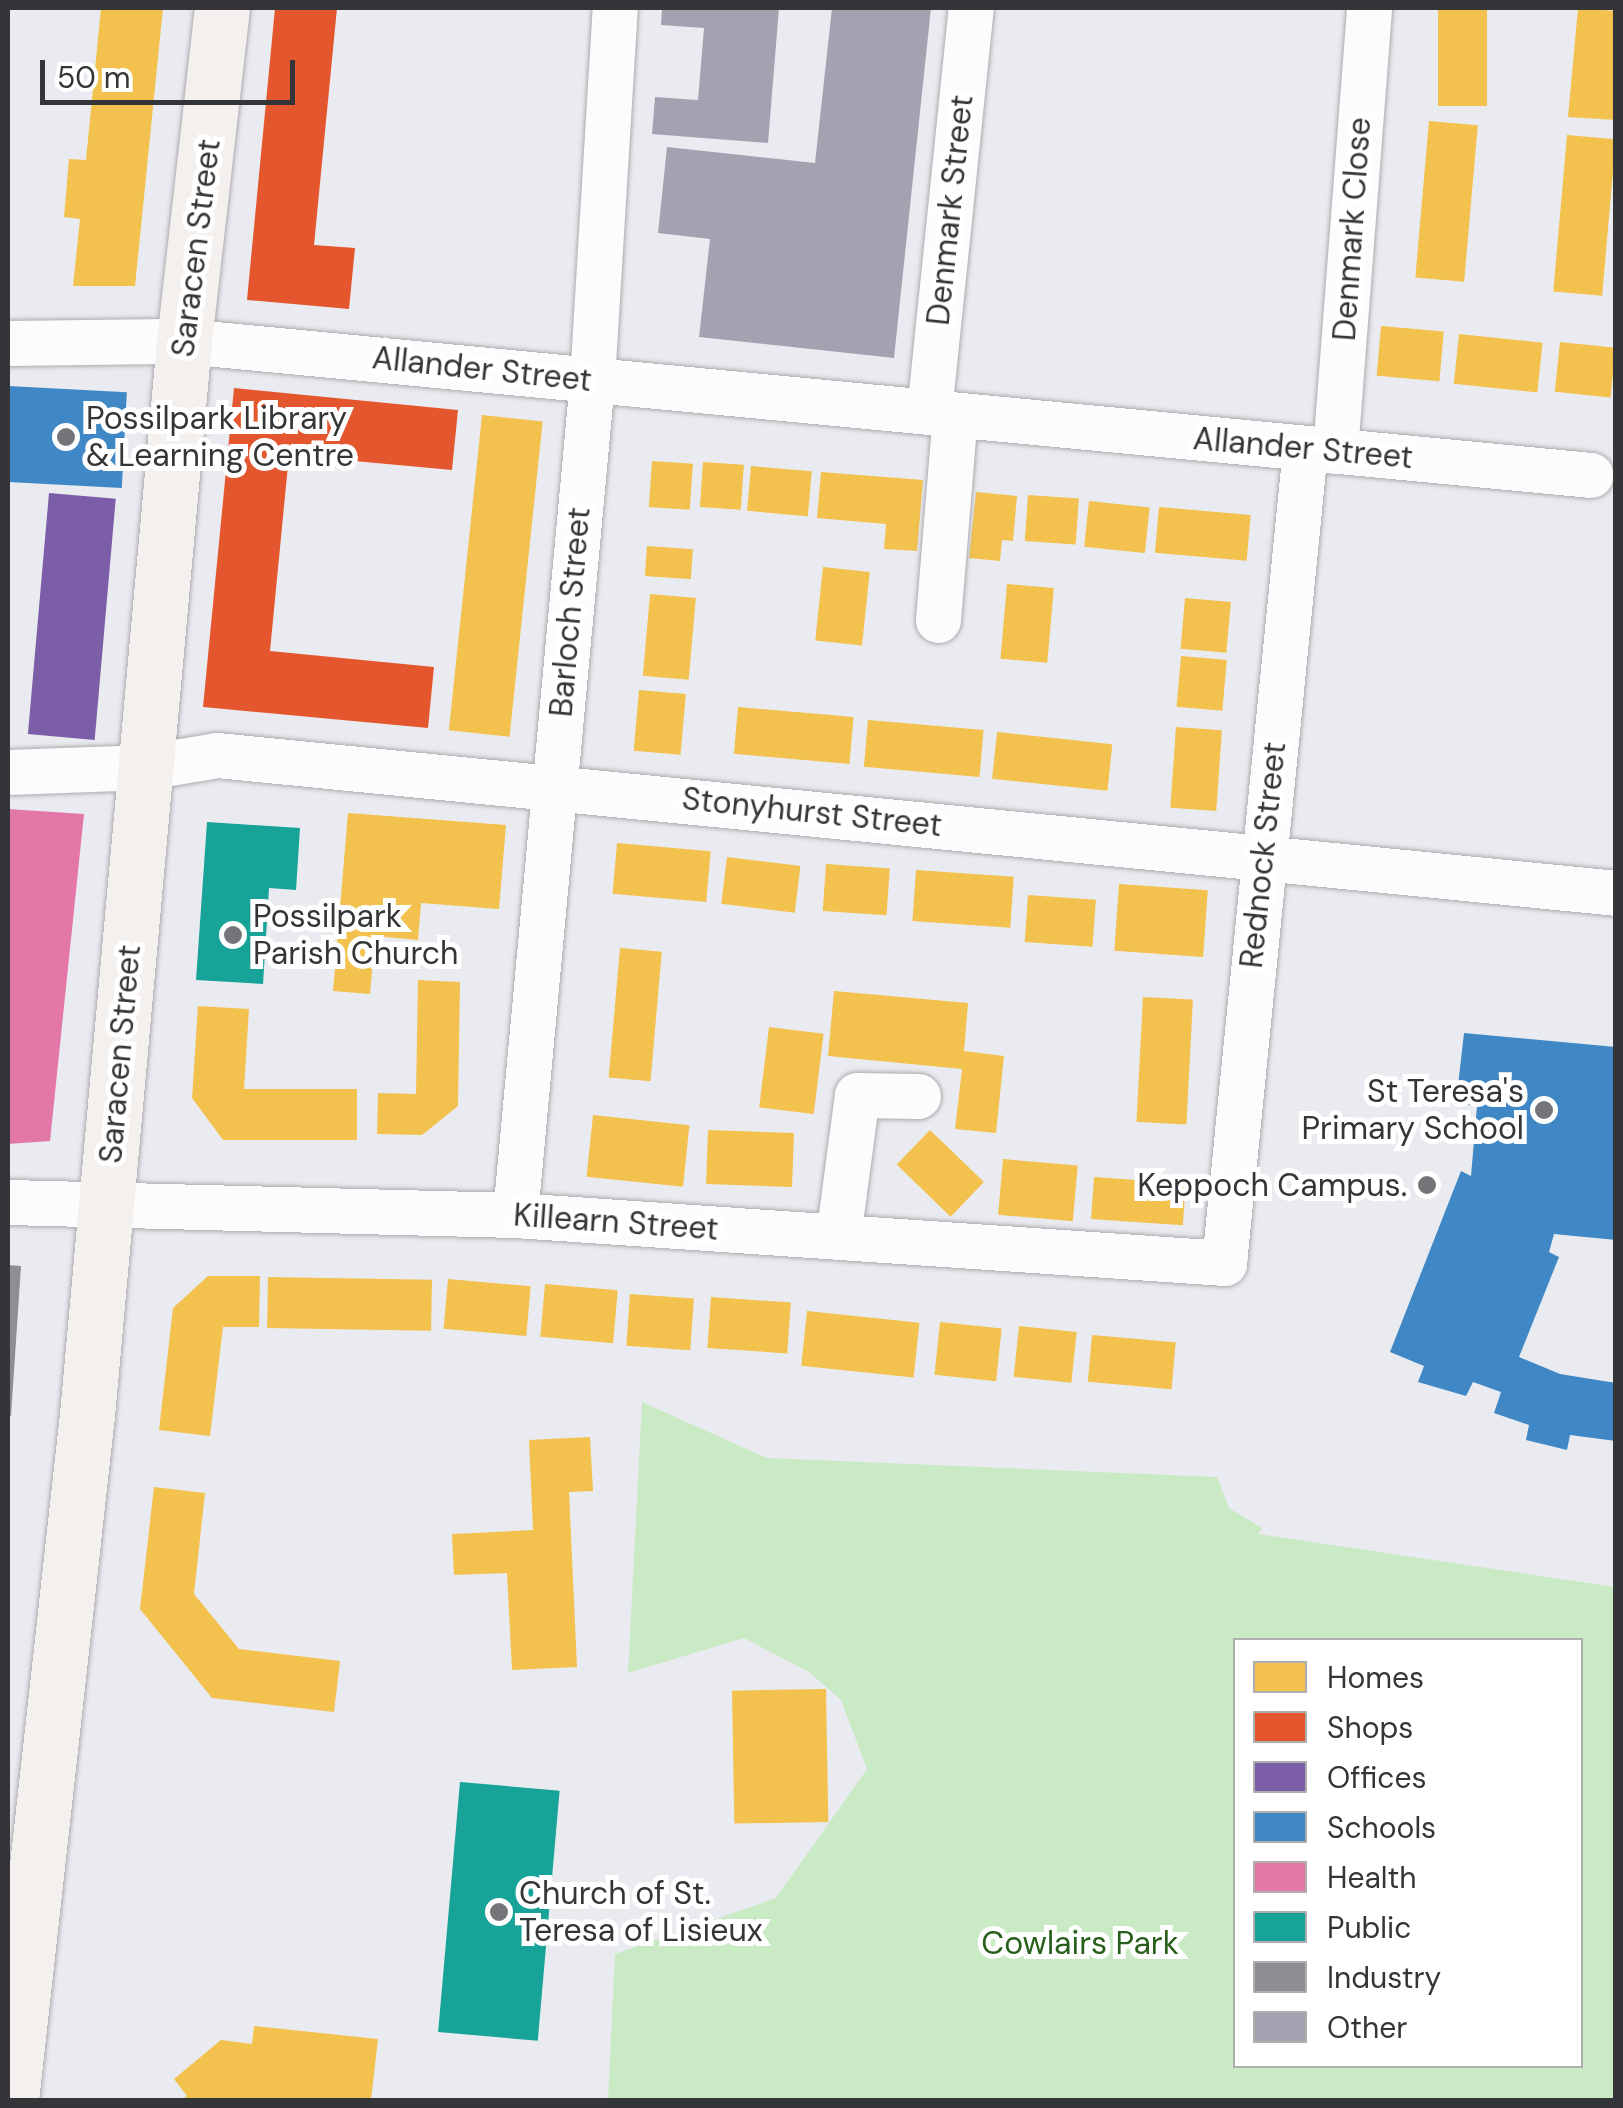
<!DOCTYPE html>
<style>
body{margin:0}
#map{position:relative;width:1623px;height:2108px;overflow:hidden;background:#eaebf0;font-family:"DM Sans",sans-serif}
div>[style]{position:absolute}
[style*='--x']{left:calc(var(--x)*1px);top:calc(var(--y)*1px);width:calc(var(--w)*1px);rotate:calc(var(--a)*1deg)}
.green>*{inset:0;background:#caeac6}
.homes>*{inset:0;background:#f2c14e;transform-origin:0 0}
.shops>*{inset:0;background:#e4572e}
.offices>*{inset:0;background:#7b5ea7;transform-origin:0 0}
.schools>*{inset:0;background:#3f88c5;transform-origin:0 0}
.health>*{inset:0;background:#e377a8}
.public>*{inset:0;background:#17a398;transform-origin:0 0}
.industry>*{inset:0;background:#8d8d92}
.building>*{inset:0;background:#a6a1b1}
.roads{filter:drop-shadow(0 0 2px #abacb0) drop-shadow(0 0 2px #abacb0)}
.minor>*{height:45px;margin:-22.5px;padding:0 22.5px;transform-origin:22.5px;border-radius:22.5px;background:#fcfcfd}
.major>*{height:55px;margin:-27.5px;padding:0 27.5px;transform-origin:27.5px;border-radius:27.5px;background:#f4f0ed}
.dots>*{width:28px;height:28px;translate:-50% -50%;box-sizing:border-box;border:5px solid #fff;border-radius:50%}
span{translate:-50% -50%;white-space:nowrap;text-align:center;line-height:1.15;-webkit-text-stroke:10px #fff;paint-order:stroke}
.street-label{font-size:32px;color:#343538}
.poi-label{font-size:32px;color:#343538}
.left{translate:0 -50%;text-align:left}
.right{translate:-100% -50%;text-align:right}
.park-label{font-size:32px;color:#285f1a}
.frame{position:absolute;inset:0;border:10px solid #343538;pointer-events:none}
.legend{position:absolute;left:1233px;top:1638px;width:350px;height:430px;box-sizing:border-box;background:#fff;border:2px solid #aeaeaf;margin:0;padding:12px 18px;list-style:none;font-size:30px;color:#343538}
.legend li{display:flex;align-items:center;gap:20px;height:50px}
.legend b{width:50px;border:2px solid #aeaeaf}
.scale{position:absolute;left:40px;top:60px;width:255px;height:45px;box-sizing:border-box;border:5px solid #343538;border-top:0;padding-left:12px;font-size:30px;line-height:35px;white-space:nowrap;color:#343538;-webkit-text-stroke:8px #fff;paint-order:stroke}
</style>
<div id="map">
<div class="green">
<i style="clip-path:polygon(evenodd,642px 1402px,767px 1458px,1217px 1477px,1229px 1508px,1262px 1528px,1258px 1534px,1615px 1587px,1615px 2100px,608px 2100px,615px 1954px,776px 1898px,867px 1769px,841px 1700px,809px 1672px,744px 1638px,628px 1673px,642px 1402px,1236px 1640px,1580px 1640px,1580px 2066px,1236px 2066px,1236px 1640px)"></i>
</div>
<div class="homes">
<i style="clip-path:polygon(101px 8px,163px 8px,135px 286px,73px 286px,80px 219px,64px 217px,69px 159px,86px 160px)"></i>
<i style="left:1438px;top:8px;width:49px;height:98px"></i>
<i style="clip-path:polygon(1578px 8px,1616px 11px,1616px 120px,1568px 117px)"></i>
<i style="left:1429px;top:121px;width:49px;height:157px;rotate:5deg"></i>
<i style="left:1567px;top:135px;width:49px;height:157px;rotate:5deg"></i>
<i style="left:1381px;top:326px;width:63px;height:50px;rotate:5deg"></i>
<i style="left:1459px;top:334px;width:84px;height:50px;rotate:6deg"></i>
<i style="left:1560px;top:342px;width:56px;height:50px;rotate:6deg"></i>
<i style="left:482px;top:415px;width:61px;height:317px;rotate:6deg"></i>
<i style="left:652px;top:461px;width:41px;height:46px;rotate:4deg"></i>
<i style="left:703px;top:462px;width:41px;height:45px;rotate:4deg"></i>
<i style="left:751px;top:466px;width:61px;height:45px;rotate:5deg"></i>
<i style="clip-path:polygon(821px 472px,923px 480px,917px 551px,884px 549px,886px 524px,817px 518px)"></i>
<i style="clip-path:polygon(976px 492px,1017px 496px,1013px 541px,1002px 540px,1000px 561px,969px 558px)"></i>
<i style="left:1028px;top:495px;width:51px;height:46px;rotate:4deg"></i>
<i style="left:1089px;top:501px;width:61px;height:46px;rotate:6deg"></i>
<i style="left:1159px;top:507px;width:92px;height:46px;rotate:5deg"></i>
<i style="left:647px;top:546px;width:46px;height:30px;rotate:4deg"></i>
<i style="left:823px;top:567px;width:47px;height:74px;rotate:6deg"></i>
<i style="left:1007px;top:584px;width:47px;height:75px;rotate:5deg"></i>
<i style="left:650px;top:594px;width:46px;height:82px;rotate:5deg"></i>
<i style="left:1185px;top:598px;width:46px;height:51px;rotate:5deg"></i>
<i style="left:1181px;top:656px;width:46px;height:51px;rotate:5deg"></i>
<i style="left:639px;top:690px;width:47px;height:61px;rotate:5deg"></i>
<i style="left:738px;top:707px;width:116px;height:47px;rotate:5deg"></i>
<i style="left:868px;top:720px;width:116px;height:47px;rotate:5deg"></i>
<i style="left:1176px;top:727px;width:46px;height:81px;rotate:4deg"></i>
<i style="left:997px;top:732px;width:116px;height:47px;rotate:6deg"></i>
<i style="clip-path:polygon(348px 813px,506px 825px,499px 909px,421px 903px,418px 940px,375px 936px,370px 994px,333px 991px)"></i>
<i style="left:617px;top:843px;width:94px;height:51px;rotate:5deg"></i>
<i style="left:727px;top:857px;width:74px;height:47px;rotate:7deg"></i>
<i style="left:826px;top:864px;width:64px;height:47px;rotate:4deg"></i>
<i style="left:916px;top:870px;width:98px;height:51px;rotate:4deg"></i>
<i style="left:1119px;top:884px;width:89px;height:67px;rotate:4deg"></i>
<i style="left:1028px;top:895px;width:68px;height:47px;rotate:4deg"></i>
<i style="left:620px;top:948px;width:42px;height:130px;rotate:5deg"></i>
<i style="clip-path:polygon(418px 980px,460px 982px,458px 1106px,422px 1135px,377px 1134px,378px 1093px,416px 1094px)"></i>
<i style="clip-path:polygon(834px 991px,968px 1003px,964px 1051px,1004px 1056px,996px 1133px,955px 1129px,962px 1069px,828px 1056px)"></i>
<i style="left:1143px;top:997px;width:50px;height:125px;rotate:3deg"></i>
<i style="clip-path:polygon(198px 1006px,249px 1009px,244px 1089px,357px 1089px,357px 1140px,223px 1140px,192px 1098px)"></i>
<i style="left:769px;top:1027px;width:55px;height:81px;rotate:7deg"></i>
<i style="left:593px;top:1115px;width:97px;height:62px;rotate:6deg"></i>
<i style="left:708px;top:1130px;width:86px;height:54px;rotate:2deg"></i>
<i style="left:930px;top:1130px;width:75px;height:48px;rotate:44deg"></i>
<i style="left:1003px;top:1159px;width:75px;height:56px;rotate:5deg"></i>
<i style="left:1094px;top:1177px;width:92px;height:42px;rotate:4deg"></i>
<i style="clip-path:polygon(208px 1276px,260px 1276px,259px 1327px,223px 1327px,210px 1436px,159px 1430px,173px 1308px)"></i>
<i style="left:268px;top:1277px;width:164px;height:51px;rotate:1deg"></i>
<i style="left:448px;top:1279px;width:83px;height:50px;rotate:5deg"></i>
<i style="left:545px;top:1284px;width:73px;height:53px;rotate:5deg"></i>
<i style="left:630px;top:1294px;width:64px;height:52px;rotate:4deg"></i>
<i style="left:711px;top:1297px;width:80px;height:51px;rotate:4deg"></i>
<i style="left:807px;top:1311px;width:113px;height:55px;rotate:6deg"></i>
<i style="left:940px;top:1322px;width:62px;height:53px;rotate:6deg"></i>
<i style="left:1019px;top:1326px;width:58px;height:51px;rotate:6deg"></i>
<i style="left:1092px;top:1335px;width:84px;height:47px;rotate:5deg"></i>
<i style="clip-path:polygon(590px 1437px,593px 1491px,569px 1492px,577px 1667px,512px 1670px,507px 1573px,454px 1575px,452px 1534px,533px 1530px,529px 1440px)"></i>
<i style="clip-path:polygon(154px 1487px,205px 1493px,194px 1594px,239px 1649px,340px 1661px,334px 1712px,212px 1698px,140px 1609px)"></i>
<i style="left:826px;top:1689px;width:133px;height:94px;rotate:89deg"></i>
<i style="clip-path:polygon(254px 2026px,378px 2039px,371px 2100px,181px 2100px,187px 2096px,174px 2079px,221px 2040px,252px 2044px)"></i>
</div>
<div class="shops">
<i style="clip-path:polygon(275px 8px,337px 8px,314px 245px,355px 248px,349px 309px,247px 300px)"></i>
<i style="clip-path:polygon(234px 388px,458px 410px,452px 470px,289px 455px,270px 651px,434px 667px,428px 728px,203px 707px)"></i>
</div>
<div class="offices">
<i style="left:49px;top:493px;width:67px;height:242px;rotate:5deg"></i>
</div>
<div class="schools">
<i style="left:8px;top:386px;width:119px;height:96px;rotate:3deg"></i>
<i style="clip-path:polygon(1464px 1033px,1616px 1047px,1616px 1240px,1554px 1234px,1549px 1252px,1559px 1257px,1519px 1357px,1560px 1374px,1616px 1383px,1616px 1441px,1570px 1435px,1567px 1450px,1526px 1440px,1529px 1425px,1494px 1413px,1501px 1392px,1473px 1382px,1466px 1396px,1418px 1382px,1424px 1366px,1390px 1352px,1461px 1171px,1471px 1176px,1477px 1106px,1456px 1103px)"></i>
</div>
<div class="health">
<i style="clip-path:polygon(8px 809px,84px 814px,50px 1141px,8px 1144px)"></i>
</div>
<div class="public">
<i style="clip-path:polygon(207px 822px,300px 828px,296px 890px,269px 888px,263px 984px,196px 980px)"></i>
<i style="left:460px;top:1782px;width:100px;height:251px;rotate:5deg"></i>
</div>
<div class="industry">
<i style="clip-path:polygon(8px 1265px,21px 1266px,11px 1416px,8px 1415px)"></i>
</div>
<div class="building">
<i style="clip-path:polygon(662px 8px,779px 8px,768px 143px,652px 134px,655px 97px,698px 100px,704px 28px,661px 25px)"></i>
<i style="clip-path:polygon(832px 8px,931px 8px,894px 358px,699px 337px,710px 239px,658px 233px,667px 147px,815px 163px)"></i>
</div>
<div class="roads">
<div class="minor">
<i style="--x:8;--y:343;--w:176;--a:-0.7"></i>
<i style="--x:184;--y:341;--w:1413;--a:5.44"></i>
<i style="--x:929;--y:412;--w:406;--a:-84.1"></i>
<i style="--x:1335;--y:451;--w:444;--a:-85.6"></i>
<i style="--x:938;--y:620;--w:206;--a:-85.3"></i>
<i style="--x:8;--y:772;--w:138;--a:-2.1"></i>
<i style="--x:146;--y:767;--w:72;--a:-9.6"></i>
<i style="--x:217;--y:755;--w:1406;--a:5.63"></i>
<i style="--x:8;--y:1202;--w:507;--a:1.47"></i>
<i style="--x:515;--y:1215;--w:711;--a:3.87"></i>
<i style="--x:1224;--y:1263;--w:819;--a:-84.32"></i>
<i style="--x:515;--y:1215;--w:839;--a:-84.73"></i>
<i style="--x:592;--y:380;--w:373;--a:-86.5"></i>
<i style="--x:838;--y:1237;--w:143;--a:-82.4"></i>
<i style="--x:857;--y:1095;--w:61;--a:0.9"></i>
</div>
<div class="major">
<i style="--x:11;--y:2100;--w:689;--a:-83.67"></i>
<i style="--x:87;--y:1415;--w:1078;--a:-84.84"></i>
<i style="--x:184;--y:341;--w:335;--a:-83.5"></i>
</div>
</div>
<div class="dots">
<i style="left:66px;top:437px;background:#747578"></i>
<i style="left:233px;top:935px;background:#747578"></i>
<i style="left:1544px;top:1110px;background:#747578"></i>
<i style="left:1427px;top:1185px;background:#747578"></i>
<i style="left:499px;top:1912px;background:#747578"></i>
</div>
<div class="street-label">
<span style="left:950px;top:210px;rotate:-84deg">Denmark Street</span>
<span style="left:1352px;top:229px;rotate:-86deg">Denmark Close</span>
<span style="left:196px;top:248px;rotate:-83deg">Saracen Street</span>
<span style="left:482px;top:369px;rotate:6deg">Allander Street</span>
<span style="left:1303px;top:448px;rotate:5deg">Allander Street</span>
<span style="left:570px;top:612px;rotate:-85deg">Barloch Street</span>
<span style="left:812px;top:812px;rotate:6deg">Stonyhurst Street</span>
<span style="left:1263px;top:855px;rotate:-84deg">Rednock Street</span>
<span style="left:120px;top:1054px;rotate:-85deg">Saracen Street</span>
<span style="left:616px;top:1222px;rotate:4deg">Killearn Street</span>
</div>
<div class="poi-label">
<span class="left" style="left:86px;top:437px">Possilpark Library<br>&amp; Learning Centre</span>
<span class="left" style="left:253px;top:935px">Possilpark<br>Parish Church</span>
<span class="right" style="left:1524px;top:1110px">St Teresa's<br>Primary School</span>
<span class="right" style="left:1407px;top:1185px">Keppoch Campus.</span>
<span class="left" style="left:519px;top:1912px">Church of St.<br>Teresa of Lisieux</span>
</div>
<div class="park-label">
<span style="left:1080px;top:1943px">Cowlairs Park</span>
</div>
<div class="frame"></div>
<ul class="legend">
<li><b style="height:28px;background:#f2c14e"></b>Homes</li>
<li><b style="height:28px;background:#e4572e"></b>Shops</li>
<li><b style="height:28px;background:#7b5ea7"></b>Offices</li>
<li><b style="height:28px;background:#3f88c5"></b>Schools</li>
<li><b style="height:28px;background:#e377a8"></b>Health</li>
<li><b style="height:28px;background:#17a398"></b>Public</li>
<li><b style="height:28px;background:#8d8d92"></b>Industry</li>
<li><b style="height:28px;background:#a6a1b1"></b>Other</li>
</ul>
<div class="scale">50 m</div>
</div>
